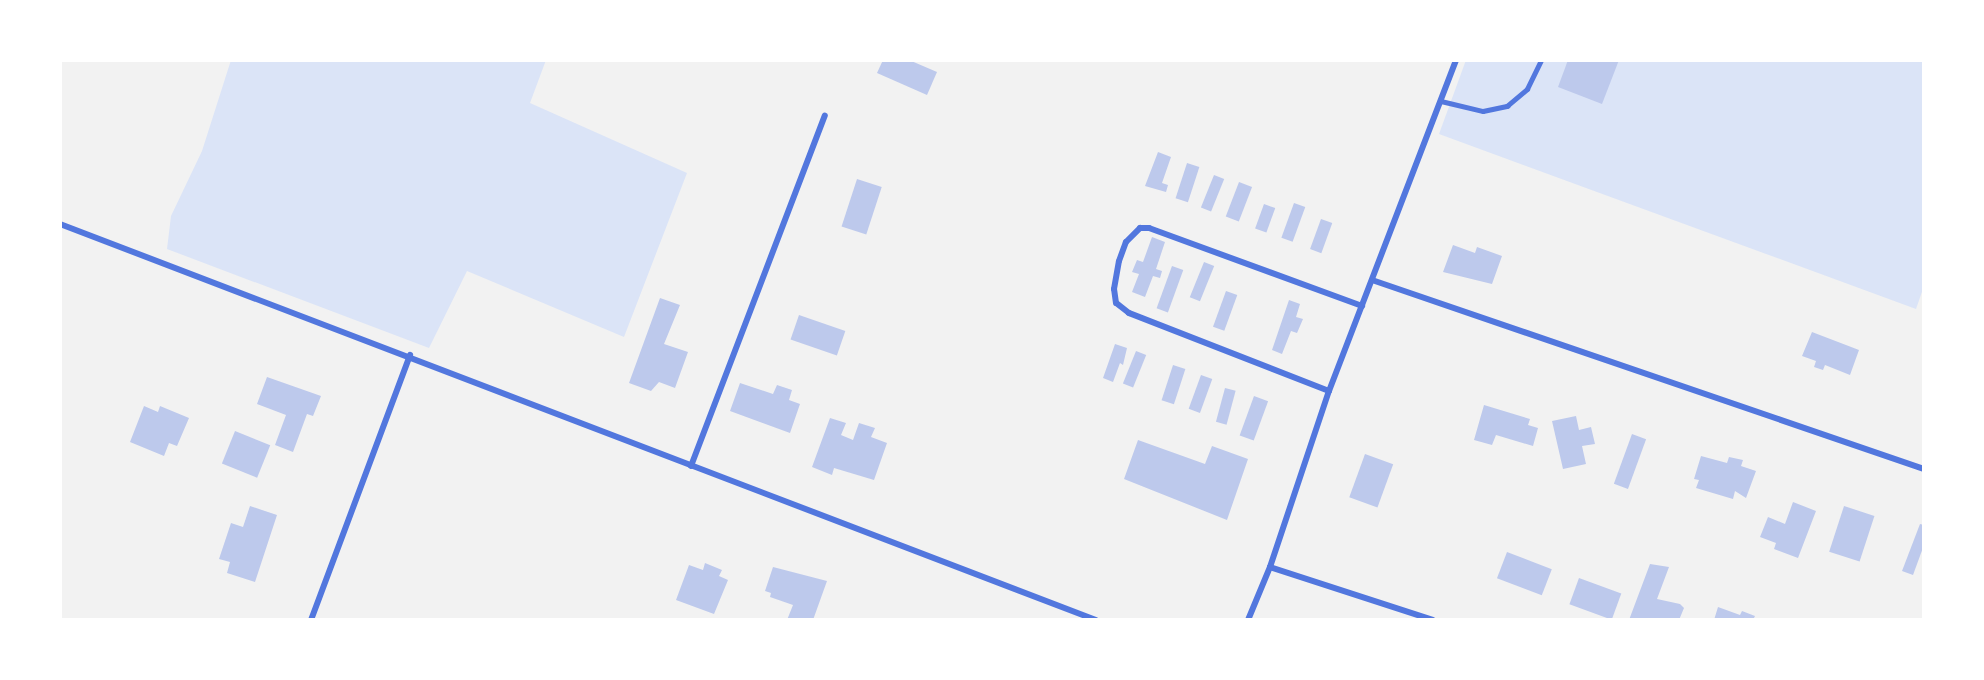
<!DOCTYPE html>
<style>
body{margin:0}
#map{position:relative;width:1984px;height:680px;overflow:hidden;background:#f2f2f2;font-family:Jost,sans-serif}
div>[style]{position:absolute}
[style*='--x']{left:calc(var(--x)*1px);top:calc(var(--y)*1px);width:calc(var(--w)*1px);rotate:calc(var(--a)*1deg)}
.green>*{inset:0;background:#dbe4f7}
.building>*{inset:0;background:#bdc9ec;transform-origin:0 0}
.path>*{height:4px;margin:-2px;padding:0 2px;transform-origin:2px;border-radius:2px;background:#1d4ed8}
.service>*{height:4.5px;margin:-2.25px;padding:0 2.25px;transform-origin:2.25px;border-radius:2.25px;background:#5277de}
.minor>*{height:6px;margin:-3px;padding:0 3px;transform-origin:3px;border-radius:3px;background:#5277de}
span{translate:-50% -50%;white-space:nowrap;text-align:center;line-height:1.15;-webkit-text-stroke:4.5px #fff;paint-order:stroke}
.frame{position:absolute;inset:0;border:62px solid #fff;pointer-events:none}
</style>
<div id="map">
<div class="green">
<i style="clip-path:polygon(231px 60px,546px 60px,530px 103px,687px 173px,624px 337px,467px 271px,429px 348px,167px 249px,171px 216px,202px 151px)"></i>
<i style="clip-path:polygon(1466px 60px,1924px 60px,1924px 286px,1916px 309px,1439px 134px)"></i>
</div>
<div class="building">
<i style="clip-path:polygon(883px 60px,909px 60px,937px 72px,927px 95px,877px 73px)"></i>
<i style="clip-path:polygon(1568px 60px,1619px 60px,1602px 104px,1558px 87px)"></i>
<i style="clip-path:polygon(1158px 152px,1171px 157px,1162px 183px,1168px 185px,1166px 192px,1145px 186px)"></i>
<i style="left:1187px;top:163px;width:13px;height:37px;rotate:18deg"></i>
<i style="left:1214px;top:175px;width:11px;height:35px;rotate:22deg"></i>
<i style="left:857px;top:179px;width:26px;height:50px;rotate:18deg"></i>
<i style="left:1239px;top:182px;width:14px;height:37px;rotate:21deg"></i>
<i style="left:1294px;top:203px;width:12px;height:37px;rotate:20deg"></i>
<i style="left:1264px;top:204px;width:12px;height:26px;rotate:20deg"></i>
<i style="left:1321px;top:219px;width:12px;height:32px;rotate:20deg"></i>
<i style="clip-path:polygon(1152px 237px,1165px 242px,1156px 269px,1162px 271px,1160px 278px,1153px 276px,1145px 297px,1132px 292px,1139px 274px,1132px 272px,1137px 260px,1143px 262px)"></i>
<i style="clip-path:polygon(1453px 245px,1475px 253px,1477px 247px,1502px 256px,1492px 284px,1443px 272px)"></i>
<i style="left:1204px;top:262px;width:11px;height:38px;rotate:22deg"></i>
<i style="left:1172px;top:266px;width:12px;height:45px;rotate:20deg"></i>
<i style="left:1226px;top:291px;width:12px;height:38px;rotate:20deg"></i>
<i style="clip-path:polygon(660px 298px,680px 305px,664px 344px,688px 352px,675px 388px,659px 382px,651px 391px,629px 383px)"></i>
<i style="clip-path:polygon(1289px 300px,1300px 304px,1296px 317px,1303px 319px,1297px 333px,1291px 331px,1282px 354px,1272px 350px)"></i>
<i style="left:799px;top:315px;width:49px;height:26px;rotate:19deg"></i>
<i style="clip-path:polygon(1812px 332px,1859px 350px,1850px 375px,1825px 365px,1823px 370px,1814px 367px,1816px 361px,1802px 356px)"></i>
<i style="clip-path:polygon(1115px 344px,1127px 348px,1123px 365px,1120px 363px,1113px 382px,1103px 378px)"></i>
<i style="left:1136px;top:351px;width:11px;height:35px;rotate:22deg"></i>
<i style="left:1173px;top:365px;width:13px;height:37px;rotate:18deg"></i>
<i style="left:1201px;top:375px;width:12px;height:36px;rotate:20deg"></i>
<i style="clip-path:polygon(267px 377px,321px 396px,313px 416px,307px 414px,293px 452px,275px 445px,286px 415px,257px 404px)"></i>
<i style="clip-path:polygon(740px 383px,773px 394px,777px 385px,792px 390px,789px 400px,800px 404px,790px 433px,730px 411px)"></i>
<i style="left:1225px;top:388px;width:11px;height:35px;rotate:15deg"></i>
<i style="left:1254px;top:396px;width:15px;height:42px;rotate:20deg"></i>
<i style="clip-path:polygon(1484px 405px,1530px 419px,1528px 425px,1538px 428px,1533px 446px,1496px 435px,1492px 445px,1474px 440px)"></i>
<i style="clip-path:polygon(144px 406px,158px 412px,160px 406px,189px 418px,177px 446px,169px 443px,164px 456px,130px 442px)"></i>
<i style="clip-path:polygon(1576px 416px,1579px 430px,1591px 427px,1595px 444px,1582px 446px,1586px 464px,1563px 469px,1552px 421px)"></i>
<i style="clip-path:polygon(830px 418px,846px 423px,841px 435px,853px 440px,859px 423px,875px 428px,871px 437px,887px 443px,874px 480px,834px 468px,832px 475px,812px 467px)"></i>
<i style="left:235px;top:431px;width:38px;height:35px;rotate:22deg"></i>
<i style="left:1632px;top:434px;width:15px;height:53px;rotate:20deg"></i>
<i style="clip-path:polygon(1138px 440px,1205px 464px,1212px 446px,1248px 459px,1227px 520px,1124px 479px)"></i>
<i style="left:1365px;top:454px;width:30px;height:46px;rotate:20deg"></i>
<i style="clip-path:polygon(1701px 456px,1727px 463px,1729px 457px,1743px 460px,1741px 466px,1756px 471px,1746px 498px,1735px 491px,1733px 499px,1696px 488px,1699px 480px,1694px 479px)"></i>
<i style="clip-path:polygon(1793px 502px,1816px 511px,1798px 558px,1774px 549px,1776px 543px,1760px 537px,1768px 517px,1785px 524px)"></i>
<i style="clip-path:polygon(250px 506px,277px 515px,255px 582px,227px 573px,230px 562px,219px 559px,231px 523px,243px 527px)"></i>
<i style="left:1844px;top:506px;width:32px;height:48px;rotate:18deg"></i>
<i style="clip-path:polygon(1920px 524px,1924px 525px,1924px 545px,1913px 575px,1902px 571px)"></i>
<i style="left:1507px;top:552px;width:48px;height:28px;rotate:21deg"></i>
<i style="clip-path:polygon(705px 563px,722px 570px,719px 576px,728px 580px,714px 614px,676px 600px,689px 565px,703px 570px)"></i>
<i style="clip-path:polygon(1650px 564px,1669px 567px,1657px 599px,1680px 604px,1684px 608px,1679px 620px,1629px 620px)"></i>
<i style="clip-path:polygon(773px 567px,827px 581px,813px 620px,787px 620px,793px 605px,770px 597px,771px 593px,765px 591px)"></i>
<i style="left:1579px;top:578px;width:45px;height:28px;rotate:20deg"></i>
<i style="clip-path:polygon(1718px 607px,1740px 615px,1742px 611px,1755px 616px,1753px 620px,1714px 620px)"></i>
</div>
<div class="path">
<i style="--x:1695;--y:60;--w:18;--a:0"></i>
</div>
<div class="service">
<i style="--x:1441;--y:101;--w:43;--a:13.4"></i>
<i style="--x:1483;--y:111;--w:25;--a:-12"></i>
<i style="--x:1507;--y:106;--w:26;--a:-40"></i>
<i style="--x:1527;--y:89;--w:32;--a:-64"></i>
</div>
<div class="minor">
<i style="--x:60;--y:224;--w:1109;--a:20.92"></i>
<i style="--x:1372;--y:280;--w:583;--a:18.9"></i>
<i style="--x:1329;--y:391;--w:215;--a:-158.7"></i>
<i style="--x:1129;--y:313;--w:16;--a:-142"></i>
<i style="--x:1116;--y:303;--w:14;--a:-98"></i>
<i style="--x:1114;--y:289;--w:28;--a:-80"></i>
<i style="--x:1119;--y:261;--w:20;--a:-70"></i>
<i style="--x:1126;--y:242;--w:20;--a:-45"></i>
<i style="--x:1140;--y:228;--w:9;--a:0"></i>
<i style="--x:1149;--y:228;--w:227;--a:20.1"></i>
<i style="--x:691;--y:466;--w:375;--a:-69.1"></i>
<i style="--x:1270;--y:567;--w:171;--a:18"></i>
<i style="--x:311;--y:620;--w:283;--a:-69.5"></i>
<i style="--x:1248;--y:620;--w:57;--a:-67.5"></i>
<i style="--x:1270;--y:567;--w:186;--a:-71.5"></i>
<i style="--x:1329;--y:391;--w:355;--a:-69"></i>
</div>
<div class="frame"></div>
</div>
